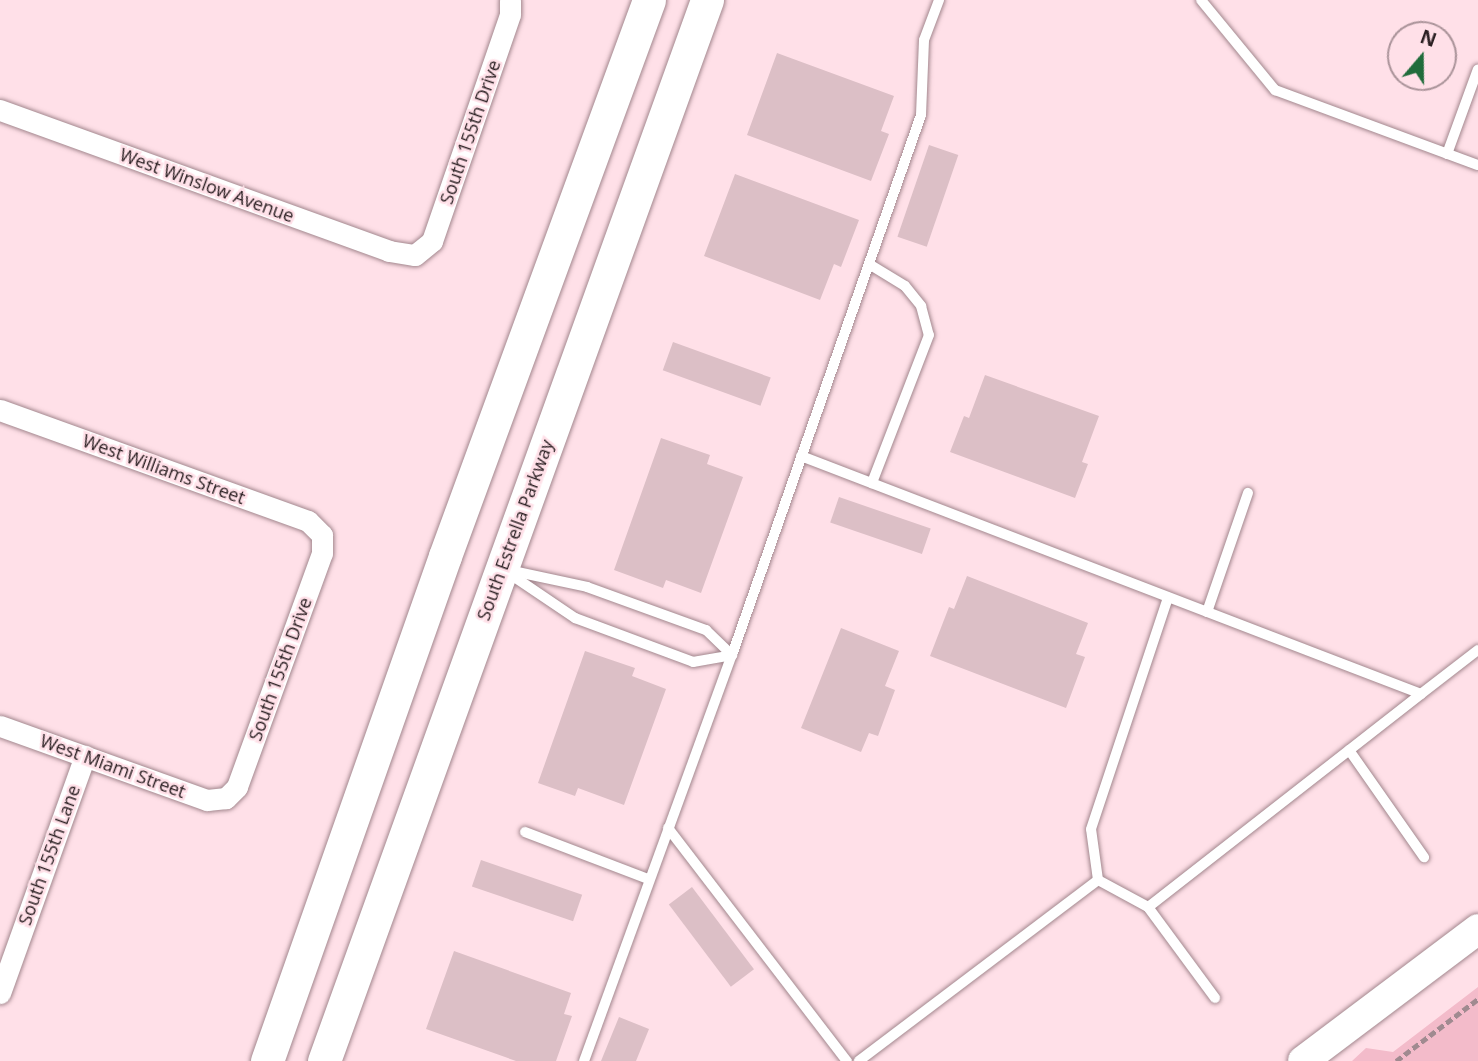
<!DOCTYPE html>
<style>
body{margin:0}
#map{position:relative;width:1478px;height:1061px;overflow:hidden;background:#ffe0e8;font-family:"Open Sans",sans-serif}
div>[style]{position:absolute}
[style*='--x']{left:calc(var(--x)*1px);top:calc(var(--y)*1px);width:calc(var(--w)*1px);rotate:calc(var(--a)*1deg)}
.green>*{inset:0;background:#f3bbca}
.building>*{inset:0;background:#dcbfc6;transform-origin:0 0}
.path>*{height:4.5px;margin-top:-2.25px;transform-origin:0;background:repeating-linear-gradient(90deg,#a08a90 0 7px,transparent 0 10.5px)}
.roads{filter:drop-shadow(0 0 2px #a3878e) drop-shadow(0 0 2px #a3878e)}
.lane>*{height:10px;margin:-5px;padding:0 5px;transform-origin:5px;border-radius:5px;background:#fff}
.street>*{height:21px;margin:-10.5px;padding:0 10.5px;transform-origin:10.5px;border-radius:10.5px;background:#fff}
.secondary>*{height:30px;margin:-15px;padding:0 15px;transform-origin:15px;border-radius:15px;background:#fff}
.primary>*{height:33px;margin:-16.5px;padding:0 16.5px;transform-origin:16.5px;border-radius:16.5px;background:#fff}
span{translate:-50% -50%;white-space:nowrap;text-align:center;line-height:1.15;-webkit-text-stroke:5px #ffe0e8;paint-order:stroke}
.street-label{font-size:18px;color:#2b2023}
.north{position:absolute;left:1387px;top:21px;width:70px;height:70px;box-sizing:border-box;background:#ffe0e8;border:2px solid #aa9399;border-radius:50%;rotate:20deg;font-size:19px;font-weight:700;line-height:28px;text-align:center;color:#2b2023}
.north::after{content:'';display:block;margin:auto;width:24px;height:32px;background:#206c3b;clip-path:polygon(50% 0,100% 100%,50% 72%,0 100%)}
</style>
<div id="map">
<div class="green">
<i style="clip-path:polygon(1478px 987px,1478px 1061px,1352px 1061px,1366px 1048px,1393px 1052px)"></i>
</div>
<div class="building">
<i style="clip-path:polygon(777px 53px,894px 96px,881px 131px,889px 134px,871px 181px,747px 135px)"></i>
<i style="left:929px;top:145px;width:31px;height:97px;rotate:19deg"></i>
<i style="clip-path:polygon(735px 174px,859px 220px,841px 267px,834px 264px,820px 300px,704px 256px)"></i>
<i style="left:673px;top:342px;width:104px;height:30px;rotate:20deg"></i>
<i style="clip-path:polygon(985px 375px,1099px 416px,1082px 462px,1088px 464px,1075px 498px,950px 452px,964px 416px,969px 418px)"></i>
<i style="clip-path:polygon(661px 438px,710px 455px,707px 464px,743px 477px,701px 593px,666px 580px,663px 588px,614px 570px)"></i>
<i style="left:839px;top:497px;width:97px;height:27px;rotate:19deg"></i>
<i style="clip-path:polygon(967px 576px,1088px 623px,1076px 654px,1085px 657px,1066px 708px,930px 656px,949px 607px,954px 609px)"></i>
<i style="clip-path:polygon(841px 628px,899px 651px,885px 686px,895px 690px,878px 736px,869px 733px,861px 752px,801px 728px)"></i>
<i style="clip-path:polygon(585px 651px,635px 668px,632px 676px,666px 689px,624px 805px,578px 788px,575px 796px,538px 783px)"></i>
<i style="left:481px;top:860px;width:107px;height:28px;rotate:19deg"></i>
<i style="left:692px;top:887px;width:103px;height:29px;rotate:53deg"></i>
<i style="clip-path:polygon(454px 951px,571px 993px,564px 1014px,572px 1016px,556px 1061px,516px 1061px,426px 1029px)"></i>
<i style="clip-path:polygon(619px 1017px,649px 1029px,636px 1061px,601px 1061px)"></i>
</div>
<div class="path">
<i style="--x:1396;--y:1061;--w:103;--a:-37.1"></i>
</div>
<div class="roads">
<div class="lane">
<i style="--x:1201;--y:0;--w:117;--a:50.6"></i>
<i style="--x:1275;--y:90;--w:216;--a:20.3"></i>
<i style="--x:1447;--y:154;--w:90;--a:-70"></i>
<i style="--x:869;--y:264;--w:42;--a:31.4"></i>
<i style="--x:905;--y:286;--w:26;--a:51"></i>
<i style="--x:921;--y:306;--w:30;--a:75"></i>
<i style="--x:929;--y:335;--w:159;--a:111.1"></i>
<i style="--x:801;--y:456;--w:664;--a:21"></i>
<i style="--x:1421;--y:694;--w:346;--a:142"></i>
<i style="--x:1148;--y:907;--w:57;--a:-151.6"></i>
<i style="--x:1098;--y:880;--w:300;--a:142.9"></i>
<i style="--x:504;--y:570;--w:86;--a:34.1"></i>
<i style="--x:575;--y:618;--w:126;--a:20.4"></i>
<i style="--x:693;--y:662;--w:40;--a:-10"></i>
<i style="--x:508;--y:570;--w:81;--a:12.1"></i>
<i style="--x:587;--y:587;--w:127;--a:19.9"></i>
<i style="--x:706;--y:630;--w:36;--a:44"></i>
<i style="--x:1207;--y:612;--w:126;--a:-71"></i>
<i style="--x:1421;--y:694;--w:72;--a:-37.7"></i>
<i style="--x:1349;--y:750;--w:131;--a:55"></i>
<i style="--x:668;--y:828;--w:294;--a:52.5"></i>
<i style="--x:525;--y:832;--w:132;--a:20.9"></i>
<i style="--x:1098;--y:880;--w:51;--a:-97.8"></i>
<i style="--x:1091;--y:829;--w:244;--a:-71.6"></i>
<i style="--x:1148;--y:907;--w:113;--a:53.6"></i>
<i style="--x:584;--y:1061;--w:432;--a:-70"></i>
<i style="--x:732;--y:655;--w:572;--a:-70.71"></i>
<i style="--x:921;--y:115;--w:75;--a:-87.7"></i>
<i style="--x:924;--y:40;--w:43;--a:-69.4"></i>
</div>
<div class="street">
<i style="--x:0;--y:110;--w:414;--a:19.9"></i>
<i style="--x:389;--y:251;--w:26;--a:9"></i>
<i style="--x:415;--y:255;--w:22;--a:-39"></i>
<i style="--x:432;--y:241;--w:240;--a:-71"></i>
<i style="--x:510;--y:14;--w:14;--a:-90"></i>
<i style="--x:0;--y:410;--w:327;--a:19.8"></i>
<i style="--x:308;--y:521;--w:20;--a:45"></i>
<i style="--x:322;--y:535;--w:18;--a:90"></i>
<i style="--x:322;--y:553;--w:249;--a:110"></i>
<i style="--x:237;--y:787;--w:16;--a:135"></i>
<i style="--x:226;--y:798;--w:19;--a:174"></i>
<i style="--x:207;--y:800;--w:220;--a:-160.3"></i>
<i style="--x:0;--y:993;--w:252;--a:-70.3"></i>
</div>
<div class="secondary">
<i style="--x:1303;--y:1061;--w:219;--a:-37"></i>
</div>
<div class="primary">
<i style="--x:267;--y:1061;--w:535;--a:-70.58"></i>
<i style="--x:445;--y:556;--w:592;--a:-69.85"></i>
<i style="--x:324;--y:1061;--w:1128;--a:-70.15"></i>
</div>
</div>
<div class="street-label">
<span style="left:470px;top:132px;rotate:-71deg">South 155th Drive</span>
<span style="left:207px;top:185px;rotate:20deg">West Winslow Avenue</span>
<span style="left:164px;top:469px;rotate:20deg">West Williams Street</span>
<span style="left:515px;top:530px;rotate:-70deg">South Estrella Parkway</span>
<span style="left:280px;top:669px;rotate:-70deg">South 155th Drive</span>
<span style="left:113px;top:766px;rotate:20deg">West Miami Street</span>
<span style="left:49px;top:855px;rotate:-70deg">South 155th Lane</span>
</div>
<div class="north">N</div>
</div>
